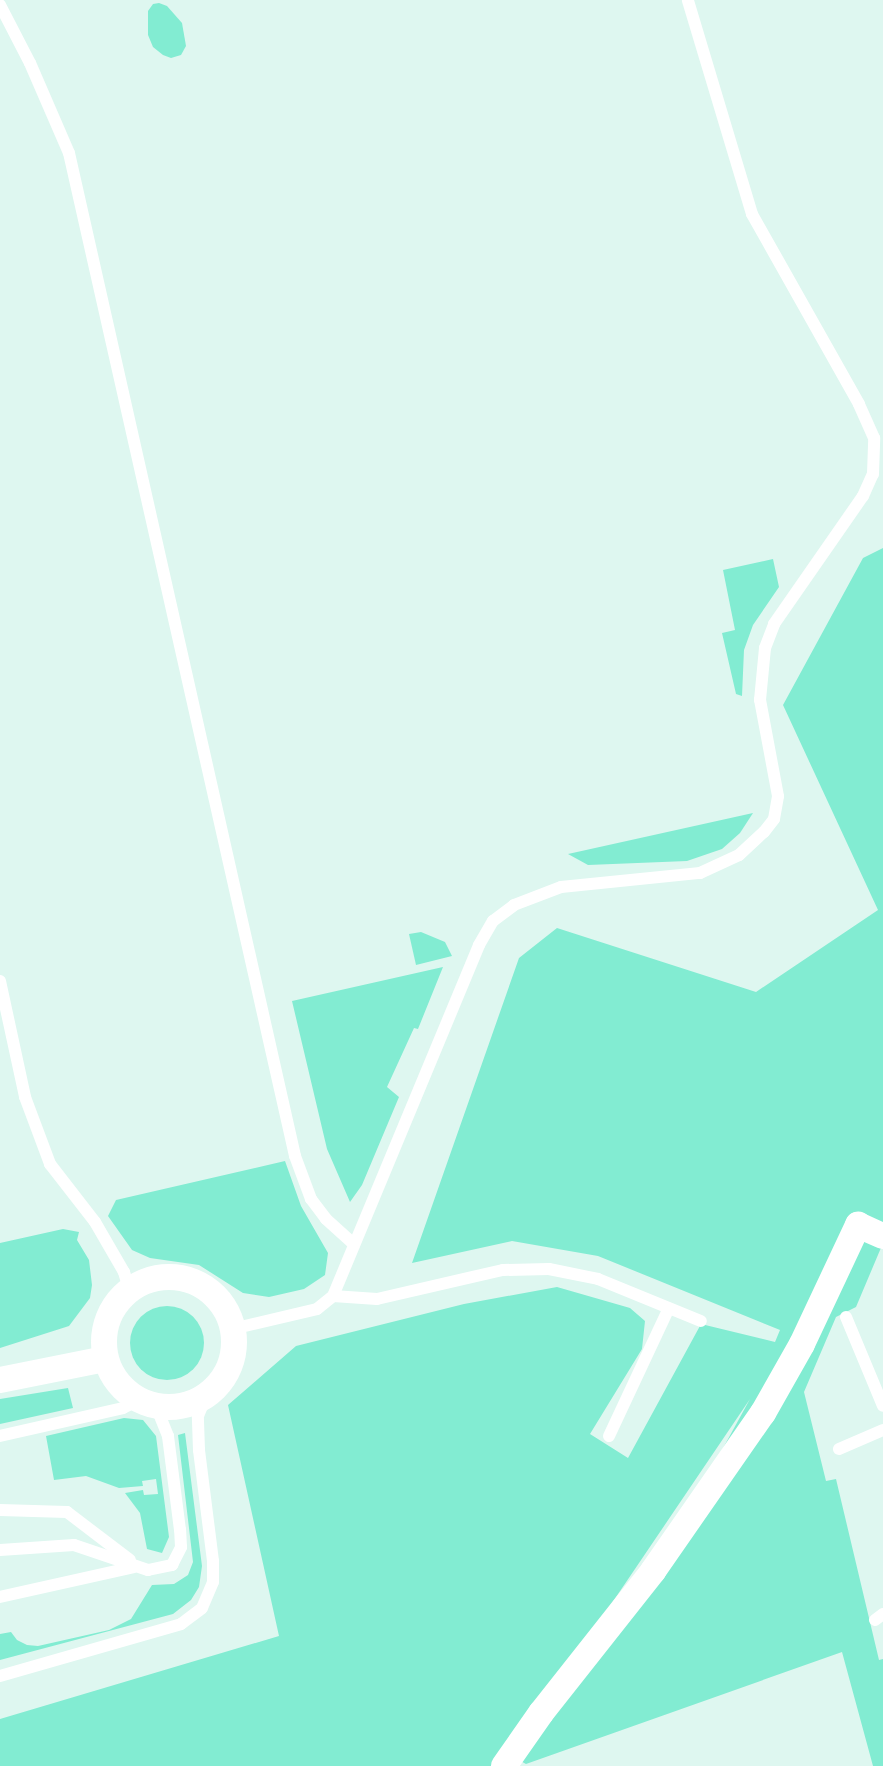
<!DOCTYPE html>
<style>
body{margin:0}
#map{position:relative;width:883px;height:1766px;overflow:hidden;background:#def7f0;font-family:Jost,sans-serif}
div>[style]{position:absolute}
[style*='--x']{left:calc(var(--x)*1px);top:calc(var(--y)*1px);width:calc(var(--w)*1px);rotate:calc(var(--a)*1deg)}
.green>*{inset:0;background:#82ecd2}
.round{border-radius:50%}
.service>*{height:12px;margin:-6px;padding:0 6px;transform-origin:6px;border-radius:6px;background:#fff}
.minor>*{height:26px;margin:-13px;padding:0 13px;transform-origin:13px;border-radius:13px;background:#fff}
.minor>.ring{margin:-13px;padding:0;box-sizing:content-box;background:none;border:26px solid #fff;border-radius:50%}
span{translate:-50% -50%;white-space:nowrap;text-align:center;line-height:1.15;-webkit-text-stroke:6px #fff;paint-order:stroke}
</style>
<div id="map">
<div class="green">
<i style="clip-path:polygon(159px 3px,167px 6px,182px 23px,186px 46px,181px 55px,171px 58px,163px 55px,153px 47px,148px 35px,148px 11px,153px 4px)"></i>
<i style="clip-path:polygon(evenodd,883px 548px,883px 1243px,856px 1307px,836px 1317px,804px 1392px,826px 1481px,836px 1479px,879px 1660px,883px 1659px,883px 1766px,873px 1766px,842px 1652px,526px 1764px,506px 1753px,496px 1766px,0 1766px,0 1719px,279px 1636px,228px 1405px,296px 1346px,464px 1304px,557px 1287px,630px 1308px,645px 1321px,642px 1349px,590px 1434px,628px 1458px,701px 1324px,775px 1342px,780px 1330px,598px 1256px,512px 1241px,412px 1263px,519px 958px,557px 928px,756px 992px,878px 910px,783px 705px,863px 558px,883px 548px,750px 1399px,666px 1552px,570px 1665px,750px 1399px)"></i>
<i style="clip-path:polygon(773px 559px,779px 587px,753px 625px,744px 650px,742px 696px,736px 694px,722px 633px,735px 630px,723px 570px)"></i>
<i style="clip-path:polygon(753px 813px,740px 833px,722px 849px,687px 861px,588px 865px,568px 854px)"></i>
<i style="clip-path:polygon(421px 932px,445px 942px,452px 956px,416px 965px,409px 934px)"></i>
<i style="clip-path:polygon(443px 967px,418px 1029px,414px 1028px,387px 1087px,399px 1097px,362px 1185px,350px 1202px,327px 1149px,292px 1001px)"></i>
<i style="clip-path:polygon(285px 1161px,301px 1206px,328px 1253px,325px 1275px,304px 1289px,269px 1297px,243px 1293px,199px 1265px,150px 1258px,132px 1250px,108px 1216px,116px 1200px)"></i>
<i style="clip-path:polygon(63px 1229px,79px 1232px,77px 1240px,89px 1260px,92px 1285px,90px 1298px,69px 1326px,0 1348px,0 1243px)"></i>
<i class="round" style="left:130px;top:1306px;width:74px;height:74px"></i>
<i style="clip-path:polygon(68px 1388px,73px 1408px,0 1424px,0 1399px)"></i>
<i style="clip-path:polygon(124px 1418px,143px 1420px,156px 1436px,169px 1537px,162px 1553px,147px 1549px,140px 1513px,125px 1493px,143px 1490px,144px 1495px,158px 1494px,156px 1479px,142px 1481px,143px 1486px,119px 1488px,86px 1476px,54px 1480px,46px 1436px)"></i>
<i style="clip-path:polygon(185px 1433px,202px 1566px,199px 1587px,191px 1600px,173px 1614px,0 1660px,0 1634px,11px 1632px,17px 1640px,27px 1645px,38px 1646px,109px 1630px,131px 1619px,152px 1585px,174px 1584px,188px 1575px,193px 1562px,178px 1435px)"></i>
</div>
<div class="service">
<i style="--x:0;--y:5;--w:65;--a:62.7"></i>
<i style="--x:30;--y:63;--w:98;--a:66.6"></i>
<i style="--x:69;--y:153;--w:1028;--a:77.3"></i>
<i style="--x:295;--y:1156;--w:46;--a:69.6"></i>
<i style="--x:311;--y:1199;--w:25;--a:53"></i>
<i style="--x:326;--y:1219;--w:38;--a:42"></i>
<i style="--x:0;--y:981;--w:119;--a:77.8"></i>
<i style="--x:25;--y:1097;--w:72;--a:69.5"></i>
<i style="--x:50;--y:1164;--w:73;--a:52.2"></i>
<i style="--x:95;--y:1222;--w:58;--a:59.9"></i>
<i style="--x:124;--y:1272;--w:18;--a:74"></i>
<i style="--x:333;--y:1296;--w:44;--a:3.9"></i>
<i style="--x:377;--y:1299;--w:129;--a:-13"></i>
<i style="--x:503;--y:1270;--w:46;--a:-1.2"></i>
<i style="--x:549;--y:1269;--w:50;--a:11.5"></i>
<i style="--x:598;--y:1279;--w:111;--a:22.2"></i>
<i style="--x:846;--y:1317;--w:96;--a:67.4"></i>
<i style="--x:232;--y:1329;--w:87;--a:-13.2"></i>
<i style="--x:317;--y:1309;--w:21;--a:-39"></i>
<i style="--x:333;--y:1296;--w:380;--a:-67.4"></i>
<i style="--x:479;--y:945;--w:28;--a:-60"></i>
<i style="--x:493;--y:921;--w:26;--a:-37"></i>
<i style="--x:514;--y:905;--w:50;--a:-21"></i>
<i style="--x:561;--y:887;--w:140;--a:-5.8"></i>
<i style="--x:700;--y:873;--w:43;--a:-24.8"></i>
<i style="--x:739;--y:855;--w:34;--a:-43"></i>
<i style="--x:764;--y:832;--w:16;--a:-52"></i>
<i style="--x:774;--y:819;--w:23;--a:-80"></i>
<i style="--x:778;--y:796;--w:98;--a:-100.6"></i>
<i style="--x:760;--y:700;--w:52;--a:-84.5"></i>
<i style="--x:765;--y:648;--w:26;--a:-69"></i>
<i style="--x:774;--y:624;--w:156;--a:-55.2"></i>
<i style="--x:863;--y:496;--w:24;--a:-66"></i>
<i style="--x:873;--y:474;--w:36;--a:-88"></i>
<i style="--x:874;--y:438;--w:37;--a:-114"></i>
<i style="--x:859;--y:404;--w:218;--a:-119.4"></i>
<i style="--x:752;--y:214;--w:223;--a:-106.7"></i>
<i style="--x:0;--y:1436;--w:126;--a:-12.8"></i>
<i style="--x:123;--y:1408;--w:18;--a:-27"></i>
<i style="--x:609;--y:1436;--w:141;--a:-64.9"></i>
<i style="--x:839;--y:1449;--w:48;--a:-23.4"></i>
<i style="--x:0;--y:1510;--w:67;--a:1.7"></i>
<i style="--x:67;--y:1512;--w:79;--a:37.3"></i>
<i style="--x:0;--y:1550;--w:74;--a:-3.9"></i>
<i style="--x:74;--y:1545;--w:78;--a:18.7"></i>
<i style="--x:148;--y:1570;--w:25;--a:-12"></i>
<i style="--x:172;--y:1565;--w:20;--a:-63"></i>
<i style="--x:181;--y:1547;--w:17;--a:-93"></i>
<i style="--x:180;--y:1530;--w:95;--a:-97.3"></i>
<i style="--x:168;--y:1436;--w:32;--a:-112"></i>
<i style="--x:0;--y:1597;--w:137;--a:-12.6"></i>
<i style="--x:875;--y:1620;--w:10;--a:-37"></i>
<i style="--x:0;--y:1676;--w:188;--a:-16"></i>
<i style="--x:181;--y:1624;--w:26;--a:-37"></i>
<i style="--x:202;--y:1608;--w:28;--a:-67"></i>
<i style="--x:213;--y:1582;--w:21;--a:-90"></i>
<i style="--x:213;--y:1561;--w:112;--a:-97.2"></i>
<i style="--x:199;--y:1450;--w:34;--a:-92"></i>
<i style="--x:198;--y:1416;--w:24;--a:-68"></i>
</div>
<div class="minor">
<i class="ring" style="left:104px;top:1277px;width:104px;height:104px"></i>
<i style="--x:0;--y:1380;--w:107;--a:-11.3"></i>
<i style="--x:504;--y:1766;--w:65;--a:-55.1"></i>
<i style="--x:541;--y:1713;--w:181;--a:-51.7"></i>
<i style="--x:653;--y:1571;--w:193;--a:-55.2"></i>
<i style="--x:763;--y:1413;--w:79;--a:-60.5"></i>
<i style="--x:802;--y:1344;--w:132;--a:-64.8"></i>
<i style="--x:858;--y:1225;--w:27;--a:24"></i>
</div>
</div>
